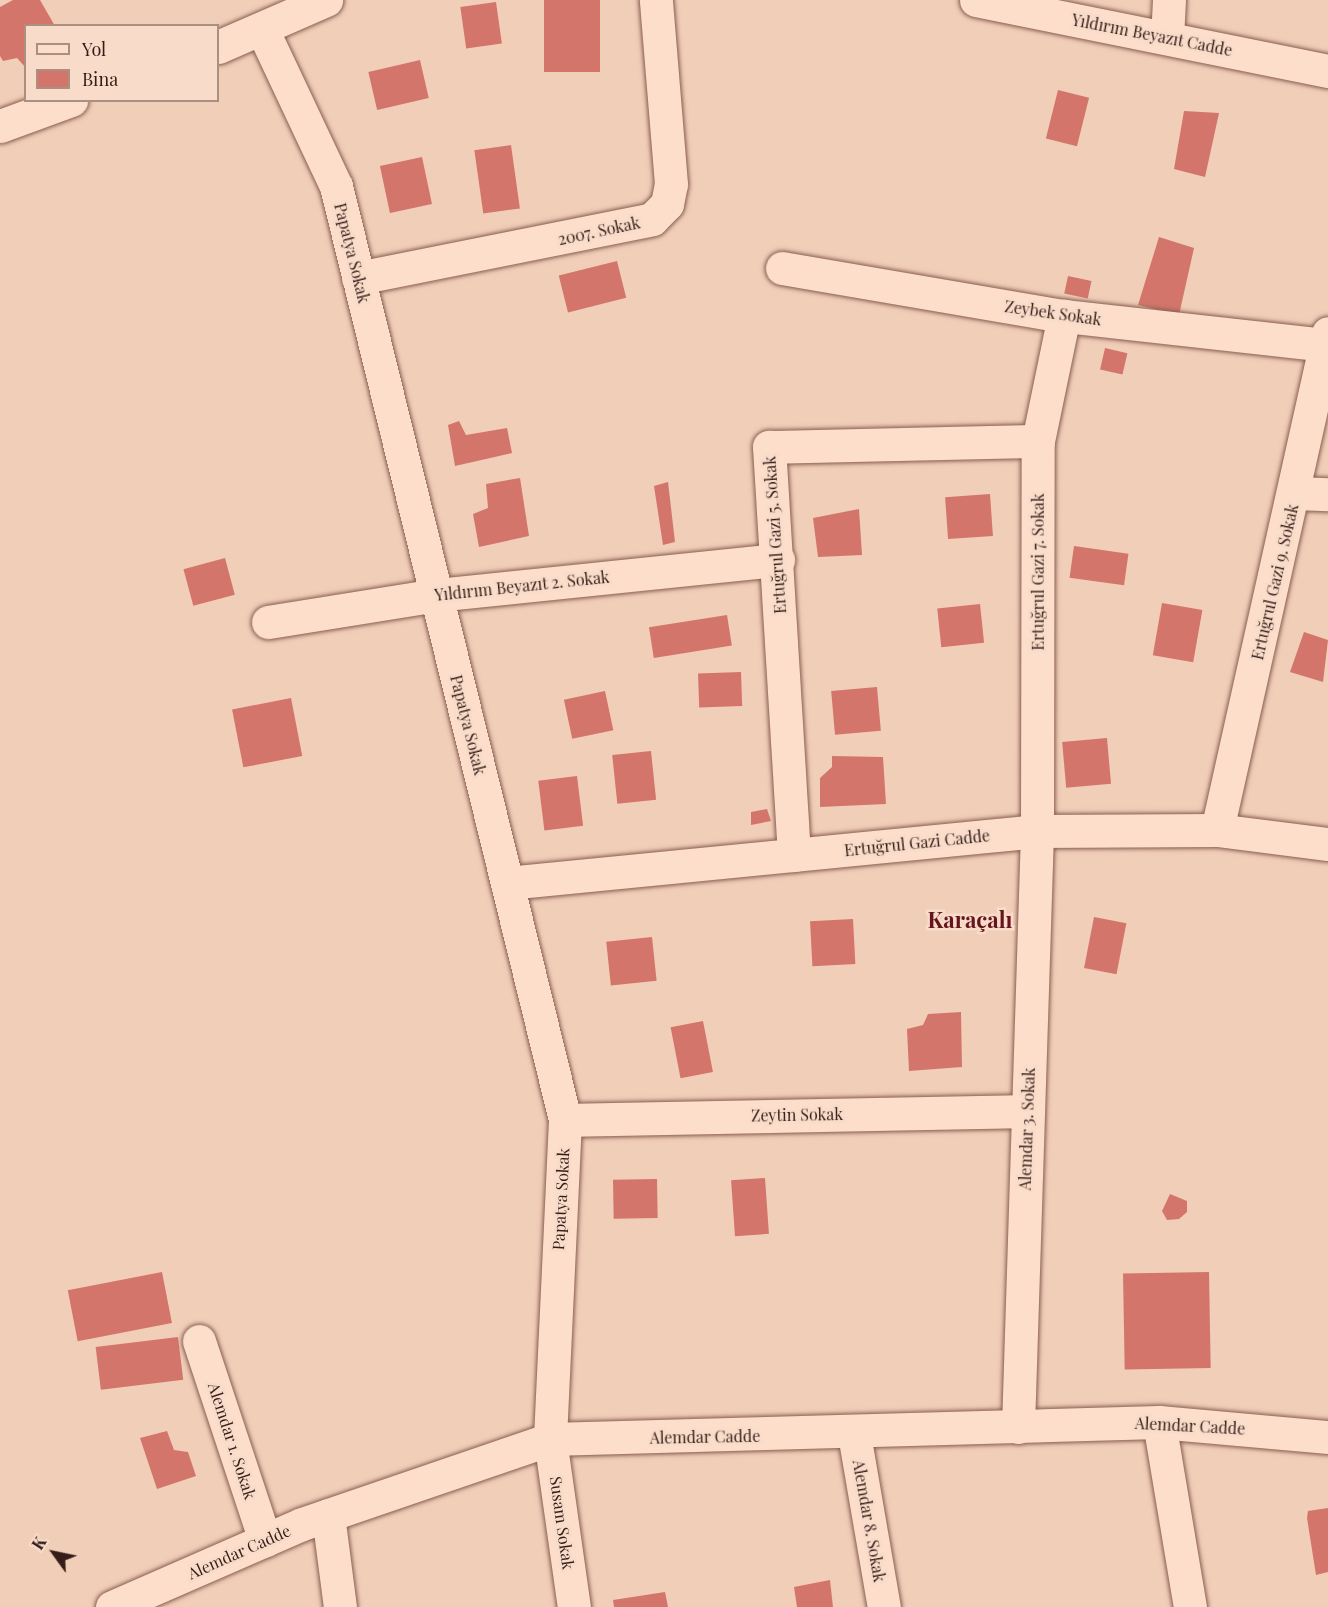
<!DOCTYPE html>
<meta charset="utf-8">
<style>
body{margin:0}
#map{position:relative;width:1328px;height:1607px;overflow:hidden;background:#f1ceb8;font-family:"Playfair Display",serif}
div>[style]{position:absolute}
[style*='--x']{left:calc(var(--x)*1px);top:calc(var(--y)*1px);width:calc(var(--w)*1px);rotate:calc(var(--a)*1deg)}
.building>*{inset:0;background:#d3756a;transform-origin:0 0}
.roads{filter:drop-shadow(0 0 2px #885e52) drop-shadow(0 0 2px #885e52)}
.minor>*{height:33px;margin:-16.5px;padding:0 16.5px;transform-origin:16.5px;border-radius:16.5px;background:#fcdecb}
span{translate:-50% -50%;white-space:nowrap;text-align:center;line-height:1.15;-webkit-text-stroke:5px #f8dbc8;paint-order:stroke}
.street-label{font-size:16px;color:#351e19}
.district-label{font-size:22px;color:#65151d;font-weight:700}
.legend{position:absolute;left:24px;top:24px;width:195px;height:78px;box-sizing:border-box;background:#f8dbc8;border:2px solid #aa8f82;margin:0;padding:8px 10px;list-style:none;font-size:18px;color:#351e19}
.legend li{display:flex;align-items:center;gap:12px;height:30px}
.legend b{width:30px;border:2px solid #aa8f82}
.north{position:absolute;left:24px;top:1523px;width:60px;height:60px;-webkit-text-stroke:4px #f8dbc8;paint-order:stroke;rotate:303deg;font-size:16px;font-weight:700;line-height:24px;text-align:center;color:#351e19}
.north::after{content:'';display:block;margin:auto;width:21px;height:27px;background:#351e19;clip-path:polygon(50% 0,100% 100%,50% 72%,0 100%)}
</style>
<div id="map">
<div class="building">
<i style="clip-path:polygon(13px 0,40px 0,55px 26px,26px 26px,26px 68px,17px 58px,3px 61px,0 56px,0 7px)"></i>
<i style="left:544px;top:0;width:56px;height:72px"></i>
<i style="left:496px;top:2px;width:42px;height:36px;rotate:82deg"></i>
<i style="left:420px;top:60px;width:39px;height:53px;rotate:77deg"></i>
<i style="left:1058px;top:90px;width:32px;height:50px;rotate:14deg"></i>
<i style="clip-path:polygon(1184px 111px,1219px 113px,1205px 177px,1174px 169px)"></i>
<i style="left:511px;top:145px;width:64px;height:37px;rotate:82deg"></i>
<i style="left:422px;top:157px;width:48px;height:43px;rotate:78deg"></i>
<i style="clip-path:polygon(1159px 237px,1194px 248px,1179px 315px,1138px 305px)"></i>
<i style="left:617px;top:261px;width:38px;height:60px;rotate:76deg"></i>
<i style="left:1068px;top:276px;width:24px;height:18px;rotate:12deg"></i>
<i style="left:1105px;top:348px;width:23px;height:22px;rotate:13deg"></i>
<i style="clip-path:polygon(459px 421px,466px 435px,507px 428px,512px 453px,455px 466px,448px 425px)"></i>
<i style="clip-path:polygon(520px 478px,529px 536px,479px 547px,473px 514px,488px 508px,486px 484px)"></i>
<i style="clip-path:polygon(668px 482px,675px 542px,663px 545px,654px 486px)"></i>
<i style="left:990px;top:494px;width:42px;height:45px;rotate:86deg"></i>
<i style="clip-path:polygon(859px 509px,862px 555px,818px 557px,813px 518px)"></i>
<i style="left:1074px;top:546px;width:55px;height:32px;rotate:8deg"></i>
<i style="left:225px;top:558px;width:38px;height:43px;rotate:75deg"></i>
<i style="left:1162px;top:603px;width:41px;height:53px;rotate:10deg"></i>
<i style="left:980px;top:604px;width:39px;height:43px;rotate:84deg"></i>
<i style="left:727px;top:615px;width:31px;height:79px;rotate:81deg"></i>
<i style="clip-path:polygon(1304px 632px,1328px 640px,1323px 682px,1290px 672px)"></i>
<i style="left:741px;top:672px;width:34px;height:43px;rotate:88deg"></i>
<i style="left:877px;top:687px;width:44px;height:46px;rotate:85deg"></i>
<i style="left:605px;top:691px;width:40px;height:42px;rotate:78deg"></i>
<i style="left:291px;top:698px;width:59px;height:60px;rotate:79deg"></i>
<i style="left:1107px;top:738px;width:46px;height:45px;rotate:85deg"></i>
<i style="left:651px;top:751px;width:49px;height:39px;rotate:84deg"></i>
<i style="clip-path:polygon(832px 756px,883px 757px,886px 804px,820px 807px,820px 778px,832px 767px)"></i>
<i style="left:577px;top:776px;width:50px;height:39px;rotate:83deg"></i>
<i style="clip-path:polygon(767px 809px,771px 821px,751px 825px,751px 812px)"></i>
<i style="left:1094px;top:917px;width:33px;height:52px;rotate:11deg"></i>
<i style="left:853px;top:919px;width:45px;height:43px;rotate:87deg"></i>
<i style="left:652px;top:937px;width:44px;height:46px;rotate:84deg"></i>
<i style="clip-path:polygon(961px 1012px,962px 1067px,909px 1071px,907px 1029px,923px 1025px,928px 1014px)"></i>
<i style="left:703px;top:1021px;width:52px;height:33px;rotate:79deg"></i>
<i style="left:765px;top:1178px;width:56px;height:34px;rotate:86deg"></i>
<i style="left:657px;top:1179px;width:39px;height:44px;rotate:89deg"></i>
<i style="clip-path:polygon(1170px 1194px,1187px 1201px,1187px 1212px,1179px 1219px,1167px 1220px,1162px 1211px)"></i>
<i style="left:162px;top:1272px;width:52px;height:96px;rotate:79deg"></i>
<i style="left:1209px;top:1272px;width:96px;height:86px;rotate:89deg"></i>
<i style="left:178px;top:1337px;width:43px;height:83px;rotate:83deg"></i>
<i style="clip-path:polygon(167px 1431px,174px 1450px,188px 1452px,196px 1476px,157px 1489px,140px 1438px)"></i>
<i style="clip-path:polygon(1328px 1508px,1328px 1572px,1316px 1575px,1307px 1518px,1308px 1511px)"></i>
<i style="clip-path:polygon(830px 1580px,833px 1607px,797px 1607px,794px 1587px)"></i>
<i style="clip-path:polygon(665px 1592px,668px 1607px,614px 1607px,613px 1600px)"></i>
</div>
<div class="roads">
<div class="minor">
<i style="--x:976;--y:0;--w:359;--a:11.4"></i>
<i style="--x:263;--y:31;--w:171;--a:64.8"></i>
<i style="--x:336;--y:186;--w:962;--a:76.22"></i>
<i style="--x:565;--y:1120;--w:319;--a:92.7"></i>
<i style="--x:550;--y:1439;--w:170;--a:81.9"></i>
<i style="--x:1167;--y:38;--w:38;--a:-87"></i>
<i style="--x:218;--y:47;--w:118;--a:-23.5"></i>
<i style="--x:0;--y:126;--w:76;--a:-20.1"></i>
<i style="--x:782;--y:268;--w:286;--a:9.7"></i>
<i style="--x:1064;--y:316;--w:264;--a:6.3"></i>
<i style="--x:358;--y:278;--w:300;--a:-11.3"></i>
<i style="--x:652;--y:219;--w:21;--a:-45"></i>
<i style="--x:667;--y:204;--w:20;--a:-79"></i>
<i style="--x:671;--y:184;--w:185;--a:-94.7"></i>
<i style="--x:1295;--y:493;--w:33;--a:2"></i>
<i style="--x:268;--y:622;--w:171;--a:-9.1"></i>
<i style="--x:437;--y:595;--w:343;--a:-5.9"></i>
<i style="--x:1217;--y:830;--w:509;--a:-77.41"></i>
<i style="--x:794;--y:855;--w:409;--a:-93.5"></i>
<i style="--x:769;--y:447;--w:269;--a:-1.3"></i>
<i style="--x:507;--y:883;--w:533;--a:-5.6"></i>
<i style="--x:1037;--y:831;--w:180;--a:-0.3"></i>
<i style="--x:1217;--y:830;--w:112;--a:7.2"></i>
<i style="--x:565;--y:1120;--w:463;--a:-1.1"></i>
<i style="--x:199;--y:1341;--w:210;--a:71.7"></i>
<i style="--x:1159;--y:1422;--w:188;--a:80.5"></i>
<i style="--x:1018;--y:1427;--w:596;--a:-88.17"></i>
<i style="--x:1037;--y:831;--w:390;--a:-89.9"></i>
<i style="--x:1038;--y:441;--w:128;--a:-78.3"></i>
<i style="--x:854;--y:1434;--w:176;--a:80.2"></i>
<i style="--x:328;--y:1515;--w:93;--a:82.6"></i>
<i style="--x:112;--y:1607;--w:207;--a:-23.6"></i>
<i style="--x:302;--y:1524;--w:262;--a:-18.9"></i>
<i style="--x:550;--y:1439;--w:609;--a:-1.6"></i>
<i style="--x:1159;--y:1422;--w:170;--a:5.1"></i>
</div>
</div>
<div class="street-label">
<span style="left:1152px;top:35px;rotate:11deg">Yıldırım Beyazıt Cadde</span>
<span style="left:599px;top:231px;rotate:-12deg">2007. Sokak</span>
<span style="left:352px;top:253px;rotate:76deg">Papatya Sokak</span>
<span style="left:1053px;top:313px;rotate:8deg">Zeybek Sokak</span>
<span style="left:775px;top:535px;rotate:-94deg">Ertuğrul Gazi 5. Sokak</span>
<span style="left:1038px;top:572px;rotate:-90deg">Ertuğrul Gazi 7. Sokak</span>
<span style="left:1275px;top:582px;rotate:-77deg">Ertuğrul Gazi 9. Sokak</span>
<span style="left:522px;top:586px;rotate:-6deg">Yıldırım Beyazıt 2. Sokak</span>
<span style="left:468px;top:725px;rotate:76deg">Papatya Sokak</span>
<span style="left:917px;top:843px;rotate:-6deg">Ertuğrul Gazi Cadde</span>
<span style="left:797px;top:1115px;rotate:-1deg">Zeytin Sokak</span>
<span style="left:1027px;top:1129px;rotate:-88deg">Alemdar 3. Sokak</span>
<span style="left:561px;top:1199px;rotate:-87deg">Papatya Sokak</span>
<span style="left:1190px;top:1426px;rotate:3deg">Alemdar Cadde</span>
<span style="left:705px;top:1437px;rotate:-1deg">Alemdar Cadde</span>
<span style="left:232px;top:1441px;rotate:72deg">Alemdar 1. Sokak</span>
<span style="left:869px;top:1521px;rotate:80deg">Alemdar 8. Sokak</span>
<span style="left:562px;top:1523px;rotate:82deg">Susam Sokak</span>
<span style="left:239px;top:1552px;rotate:-24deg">Alemdar Cadde</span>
</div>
<div class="district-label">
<span style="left:970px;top:920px">Karaçalı</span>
</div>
<ul class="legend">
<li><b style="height:8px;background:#fcdecb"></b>Yol</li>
<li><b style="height:16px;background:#d3756a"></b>Bina</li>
</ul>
<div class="north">K</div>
</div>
